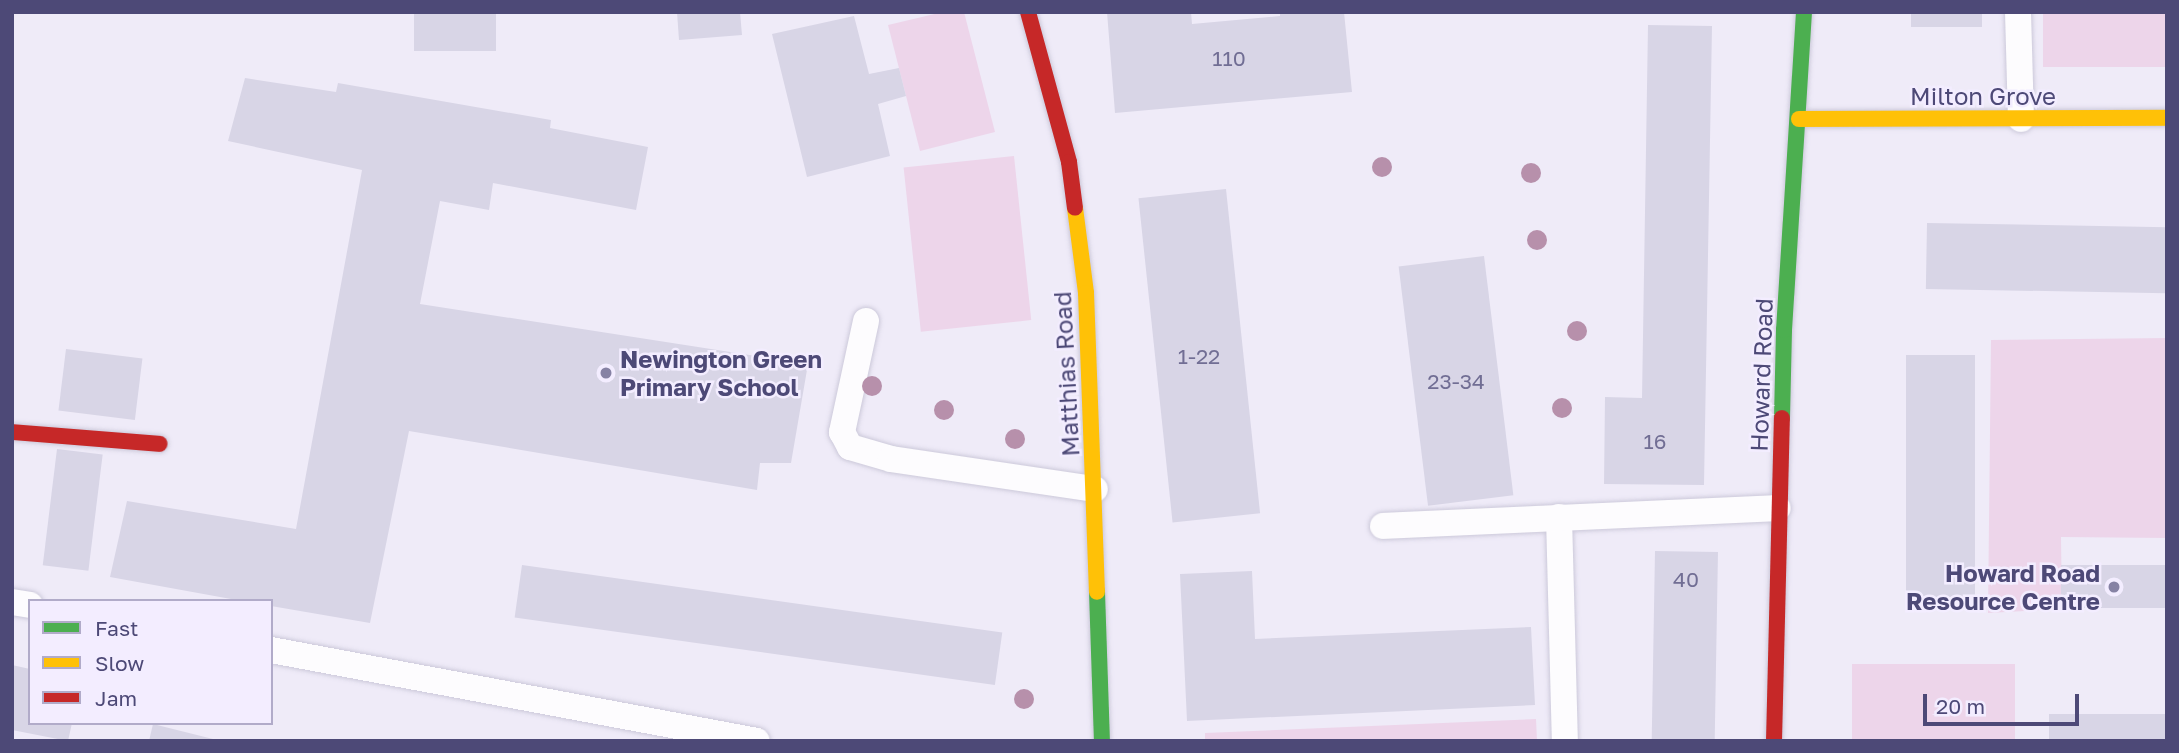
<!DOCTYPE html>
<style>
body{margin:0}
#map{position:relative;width:2179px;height:753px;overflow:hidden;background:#efebf8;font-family:"Golos Text",sans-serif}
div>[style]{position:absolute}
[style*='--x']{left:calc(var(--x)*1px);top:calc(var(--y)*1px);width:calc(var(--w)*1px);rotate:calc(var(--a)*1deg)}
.green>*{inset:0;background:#edd5ea;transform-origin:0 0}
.building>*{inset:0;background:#d8d5e6;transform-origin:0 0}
.roads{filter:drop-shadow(0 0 2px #ccc9da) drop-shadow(0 0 2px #ccc9da)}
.lane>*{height:26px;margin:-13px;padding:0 13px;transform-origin:13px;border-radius:13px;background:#fdfcfe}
.fast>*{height:16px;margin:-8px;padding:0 8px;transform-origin:8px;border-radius:8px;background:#4caf50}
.slow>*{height:16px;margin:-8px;padding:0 8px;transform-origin:8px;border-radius:8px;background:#ffc107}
.jam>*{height:16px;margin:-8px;padding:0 8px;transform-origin:8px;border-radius:8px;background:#c62828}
.trees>*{width:20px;height:20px;margin:-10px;border-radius:50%;background:#b790ab}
.dots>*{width:19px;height:19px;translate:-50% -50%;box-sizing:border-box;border:4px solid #f3edff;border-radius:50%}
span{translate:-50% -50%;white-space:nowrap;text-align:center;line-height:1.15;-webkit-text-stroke:5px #f3edff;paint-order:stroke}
.number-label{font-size:21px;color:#716e94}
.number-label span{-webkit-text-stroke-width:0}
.street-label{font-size:24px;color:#4d4977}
.poi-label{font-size:24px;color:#4d4977;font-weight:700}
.left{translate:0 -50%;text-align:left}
.right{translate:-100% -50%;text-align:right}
.frame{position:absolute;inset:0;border:14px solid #4d4977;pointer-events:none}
.legend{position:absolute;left:28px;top:599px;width:245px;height:126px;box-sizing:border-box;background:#f3edff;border:2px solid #b1abc9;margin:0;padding:9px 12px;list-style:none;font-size:21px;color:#4d4977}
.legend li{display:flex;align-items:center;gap:14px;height:35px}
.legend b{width:35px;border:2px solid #b1abc9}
.scale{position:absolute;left:1923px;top:694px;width:156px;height:32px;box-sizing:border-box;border:4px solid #4d4977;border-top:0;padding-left:9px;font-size:21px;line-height:24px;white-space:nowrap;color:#4d4977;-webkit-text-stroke:5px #f3edff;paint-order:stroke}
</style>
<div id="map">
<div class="green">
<i style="clip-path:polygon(943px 12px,964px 12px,995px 132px,920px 151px,888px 25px)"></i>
<i style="left:2043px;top:12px;width:124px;height:55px"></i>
<i style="left:1014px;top:156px;width:165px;height:111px;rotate:84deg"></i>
<i style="clip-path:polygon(2167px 338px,2167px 538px,2061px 537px,2062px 609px,1988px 613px,1991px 340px)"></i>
<i style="left:1852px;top:664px;width:163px;height:77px"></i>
<i style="clip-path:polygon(1536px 719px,1537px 741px,1205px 741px,1205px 733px)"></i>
</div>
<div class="building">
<i style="left:414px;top:12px;width:82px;height:39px"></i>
<i style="clip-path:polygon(677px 12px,740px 12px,742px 35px,679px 40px)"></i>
<i style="clip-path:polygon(1107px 12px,1191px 12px,1192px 24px,1280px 16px,1280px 12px,1344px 12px,1352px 92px,1115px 113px)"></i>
<i style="left:1911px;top:12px;width:71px;height:15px"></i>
<i style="clip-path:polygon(854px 16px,869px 74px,899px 68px,906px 96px,878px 104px,890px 156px,807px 177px,772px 34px)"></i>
<i style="clip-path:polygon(1648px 25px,1712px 26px,1704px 485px,1604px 484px,1605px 397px,1642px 398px)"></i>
<i style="clip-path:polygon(245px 78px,336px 92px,338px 83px,551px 120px,550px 128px,648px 147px,636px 210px,493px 183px,489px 210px,440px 201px,420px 304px,808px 364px,791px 463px,760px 463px,757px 490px,409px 431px,370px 623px,271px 606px,271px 601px,242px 601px,110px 577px,127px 501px,296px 529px,362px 170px,228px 141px)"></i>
<i style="left:1226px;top:189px;width:326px;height:88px;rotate:84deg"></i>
<i style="left:1927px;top:223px;width:240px;height:66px;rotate:1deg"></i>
<i style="left:1484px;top:256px;width:241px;height:86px;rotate:83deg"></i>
<i style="left:66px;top:349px;width:77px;height:62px;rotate:7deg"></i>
<i style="left:1906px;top:355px;width:69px;height:242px"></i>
<i style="left:57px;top:449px;width:46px;height:117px;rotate:7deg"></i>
<i style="left:1655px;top:551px;width:63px;height:190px;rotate:1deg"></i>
<i style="left:522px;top:565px;width:485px;height:53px;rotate:8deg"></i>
<i style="left:2167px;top:565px;width:43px;height:106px;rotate:90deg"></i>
<i style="clip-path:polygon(1252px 571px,1255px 639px,1531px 627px,1535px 705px,1187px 721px,1180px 574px)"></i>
<i style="clip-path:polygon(12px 665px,30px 669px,30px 723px,72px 723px,68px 741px,12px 730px)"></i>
<i style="left:2049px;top:714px;width:118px;height:27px"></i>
<i style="clip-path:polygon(153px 724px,217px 740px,217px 741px,149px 741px)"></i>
</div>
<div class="roads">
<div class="lane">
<i style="--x:2018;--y:12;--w:107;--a:88.4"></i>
<i style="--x:866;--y:321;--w:114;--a:102.2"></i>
<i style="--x:842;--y:432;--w:17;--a:62"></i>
<i style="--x:850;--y:447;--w:43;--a:16.3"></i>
<i style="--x:891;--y:459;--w:206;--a:8.4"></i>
<i style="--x:1559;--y:517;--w:224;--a:88.5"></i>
<i style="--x:1383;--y:526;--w:395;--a:-2.6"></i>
<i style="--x:12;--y:602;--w:18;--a:9"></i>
<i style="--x:271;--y:650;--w:494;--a:10.6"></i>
</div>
<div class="fast">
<i style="--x:1782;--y:418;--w:88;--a:-88.7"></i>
<i style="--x:1784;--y:330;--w:319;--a:-86.4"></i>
<i style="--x:1097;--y:592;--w:149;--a:88.1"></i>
</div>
<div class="slow">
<i style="--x:1799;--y:119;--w:368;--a:-0.2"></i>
<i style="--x:1075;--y:208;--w:86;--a:82.6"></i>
<i style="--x:1086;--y:293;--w:299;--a:87.9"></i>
</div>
<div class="jam">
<i style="--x:1028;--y:12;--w:156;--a:74.7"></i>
<i style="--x:1069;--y:162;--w:46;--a:82.6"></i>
<i style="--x:12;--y:432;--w:148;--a:4.6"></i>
<i style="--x:1774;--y:741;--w:323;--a:-88.6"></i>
</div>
</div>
<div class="trees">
<i style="left:1382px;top:167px"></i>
<i style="left:1531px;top:173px"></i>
<i style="left:1537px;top:240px"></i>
<i style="left:1577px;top:331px"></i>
<i style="left:872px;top:386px"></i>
<i style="left:1562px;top:408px"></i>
<i style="left:944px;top:410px"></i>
<i style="left:1015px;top:439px"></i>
<i style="left:1024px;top:699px"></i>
</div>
<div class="dots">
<i style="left:606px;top:373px;background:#8682a4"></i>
<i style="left:2114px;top:587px;background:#8682a4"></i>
</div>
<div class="number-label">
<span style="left:1229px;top:58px">110</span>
<span style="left:1199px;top:356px">1-22</span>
<span style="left:1456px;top:381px">23-34</span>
<span style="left:1655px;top:441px">16</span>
<span style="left:1686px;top:579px">40</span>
</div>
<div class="street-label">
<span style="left:1983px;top:96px">Milton Grove</span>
<span style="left:1066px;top:374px;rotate:-93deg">Matthias Road</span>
<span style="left:1761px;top:375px;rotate:-88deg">Howard Road</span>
</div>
<div class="poi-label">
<span class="left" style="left:620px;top:373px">Newington Green<br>Primary School</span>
<span class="right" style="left:2100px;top:587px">Howard Road<br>Resource Centre</span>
</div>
<div class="frame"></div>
<ul class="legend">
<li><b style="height:9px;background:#4caf50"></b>Fast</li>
<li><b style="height:9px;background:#ffc107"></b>Slow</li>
<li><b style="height:9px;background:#c62828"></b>Jam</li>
</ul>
<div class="scale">20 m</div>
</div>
